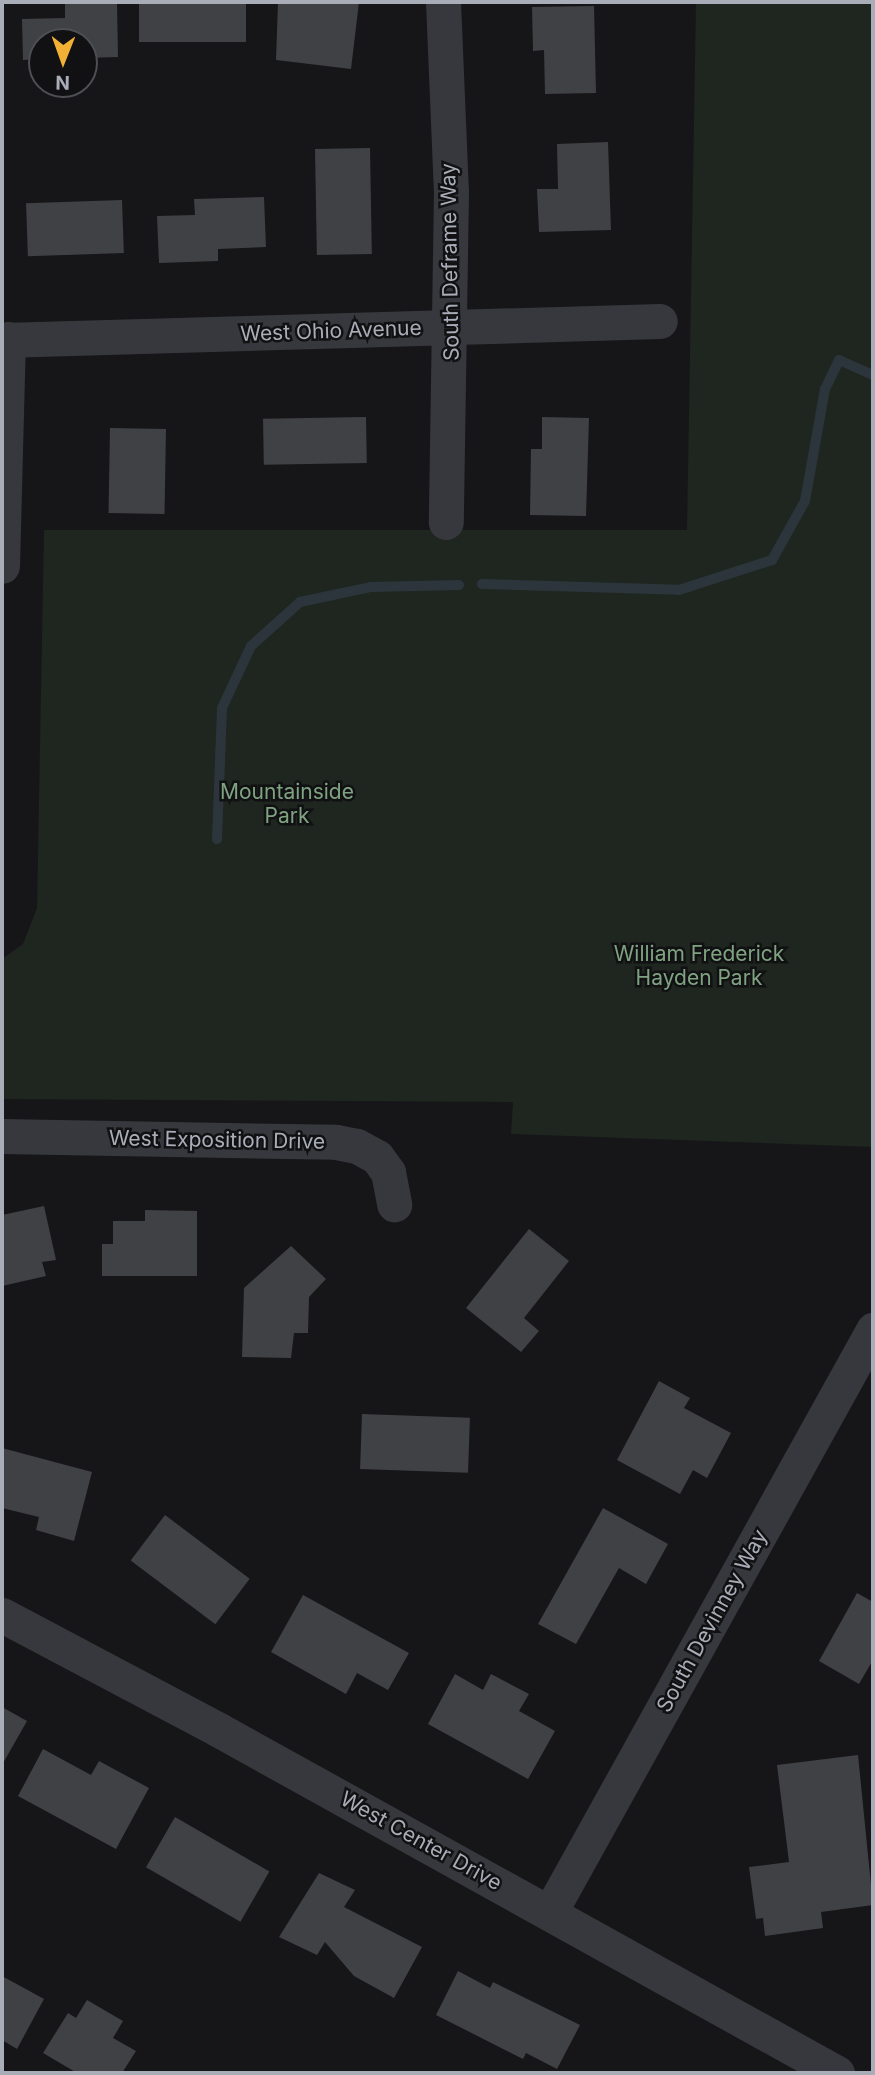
<!DOCTYPE html>
<style>
body{margin:0}
#map{position:relative;width:875px;height:2075px;overflow:hidden;background:#161618;font-family:Inter,sans-serif}
div>[style]{position:absolute}
[style*='--x']{left:calc(var(--x)*1px);top:calc(var(--y)*1px);width:calc(var(--w)*1px);rotate:calc(var(--a)*1deg)}
.green>*{inset:0;background:#1e261f}
.stream>*{height:10px;margin:-5px;padding:0 5px;transform-origin:5px;border-radius:5px;background:#2c353c}
.building>*{inset:0;background:#404145;transform-origin:0 0}
.minor>*{height:35px;margin:-17.5px;padding:0 17.5px;transform-origin:17.5px;border-radius:17.5px;background:#37383d}
span{translate:-50% -50%;white-space:nowrap;text-align:center;line-height:1.15;-webkit-text-stroke:5px #111113;paint-order:stroke}
.street-label{font-size:21px;color:#a8adb8}
.park-label{font-size:21px;color:#7fa381}
.frame{position:absolute;inset:0;border:4px solid #a8adb8;pointer-events:none}
.north{position:absolute;left:28px;top:28px;width:70px;height:70px;box-sizing:border-box;background:#111113;border:2px solid #4d4f55;border-radius:50%;rotate:181deg;font-size:19px;font-weight:700;line-height:28px;text-align:center;color:#a8adb8}
.north::after{content:'';display:block;margin:auto;width:24px;height:32px;background:#f2b134;clip-path:polygon(50% 0,100% 100%,50% 72%,0 100%)}
</style>
<div id="map">
<div class="green">
<i style="clip-path:polygon(696px 2px,873px 2px,873px 1147px,511px 1134px,513px 1102px,2px 1099px,2px 959px,23px 944px,37px 908px,44px 530px,687px 530px)"></i>
</div>
<div class="stream">
<i style="--x:482;--y:584;--w:197;--a:1.7"></i>
<i style="--x:679;--y:590;--w:98;--a:-17.9"></i>
<i style="--x:772;--y:560;--w:68;--a:-60.8"></i>
<i style="--x:805;--y:501;--w:114;--a:-79.9"></i>
<i style="--x:825;--y:389;--w:32;--a:-64"></i>
<i style="--x:839;--y:360;--w:37;--a:24"></i>
<i style="--x:217;--y:839;--w:131;--a:-87.8"></i>
<i style="--x:222;--y:708;--w:68;--a:-64.9"></i>
<i style="--x:251;--y:646;--w:66;--a:-41.9"></i>
<i style="--x:300;--y:602;--w:73;--a:-11.9"></i>
<i style="--x:371;--y:587;--w:88;--a:-1.3"></i>
</div>
<div class="building">
<i style="clip-path:polygon(65px 2px,117px 2px,118px 57px,84px 58px,84px 42px,42px 42px,42px 59px,23px 60px,22px 19px,65px 18px)"></i>
<i style="left:139px;top:2px;width:107px;height:40px"></i>
<i style="clip-path:polygon(278px 2px,359px 2px,351px 69px,276px 60px)"></i>
<i style="clip-path:polygon(594px 6px,596px 93px,545px 94px,544px 50px,533px 51px,532px 7px)"></i>
<i style="clip-path:polygon(608px 142px,611px 230px,539px 232px,537px 189px,558px 189px,557px 144px)"></i>
<i style="left:370px;top:148px;width:106px;height:55px;rotate:89deg"></i>
<i style="clip-path:polygon(264px 197px,266px 247px,218px 249px,218px 261px,159px 263px,157px 216px,195px 215px,194px 199px)"></i>
<i style="left:122px;top:200px;width:53px;height:96px;rotate:88deg"></i>
<i style="left:366px;top:417px;width:46px;height:103px;rotate:89deg"></i>
<i style="clip-path:polygon(542px 417px,589px 418px,586px 516px,530px 515px,531px 449px,542px 449px)"></i>
<i style="left:110px;top:428px;width:56px;height:85px;rotate:1deg"></i>
<i style="clip-path:polygon(44px 1206px,56px 1260px,42px 1262px,46px 1276px,2px 1286px,2px 1215px)"></i>
<i style="clip-path:polygon(145px 1210px,197px 1211px,197px 1276px,102px 1276px,102px 1244px,113px 1244px,113px 1221px,145px 1221px)"></i>
<i style="clip-path:polygon(529px 1229px,569px 1261px,524px 1318px,539px 1331px,521px 1352px,466px 1308px)"></i>
<i style="clip-path:polygon(291px 1246px,326px 1279px,309px 1297px,308px 1333px,294px 1333px,291px 1358px,242px 1357px,244px 1288px)"></i>
<i style="clip-path:polygon(659px 1381px,690px 1398px,684px 1408px,731px 1433px,707px 1478px,693px 1470px,680px 1494px,617px 1460px)"></i>
<i style="left:362px;top:1414px;width:108px;height:55px;rotate:2deg"></i>
<i style="clip-path:polygon(2px 1448px,92px 1472px,74px 1541px,36px 1530px,39px 1517px,2px 1508px)"></i>
<i style="clip-path:polygon(603px 1508px,668px 1544px,646px 1584px,619px 1568px,576px 1644px,538px 1624px)"></i>
<i style="left:165px;top:1515px;width:106px;height:57px;rotate:37deg"></i>
<i style="clip-path:polygon(857px 1593px,873px 1602px,873px 1660px,859px 1684px,819px 1661px)"></i>
<i style="clip-path:polygon(303px 1595px,409px 1653px,388px 1690px,357px 1673px,346px 1694px,271px 1652px)"></i>
<i style="clip-path:polygon(455px 1674px,483px 1690px,491px 1674px,529px 1694px,519px 1711px,555px 1731px,528px 1779px,428px 1724px)"></i>
<i style="clip-path:polygon(2px 1707px,27px 1721px,2px 1765px)"></i>
<i style="clip-path:polygon(43px 1749px,91px 1775px,99px 1761px,149px 1788px,116px 1849px,18px 1796px)"></i>
<i style="clip-path:polygon(858px 1755px,873px 1905px,821px 1912px,823px 1928px,765px 1936px,763px 1918px,756px 1919px,749px 1867px,789px 1862px,777px 1765px)"></i>
<i style="left:175px;top:1817px;width:109px;height:58px;rotate:30deg"></i>
<i style="clip-path:polygon(319px 1873px,355px 1890px,344px 1907px,422px 1947px,394px 1998px,354px 1976px,325px 1942px,317px 1955px,279px 1937px)"></i>
<i style="clip-path:polygon(458px 1971px,490px 1988px,493px 1982px,580px 2025px,557px 2069px,526px 2053px,523px 2059px,436px 2015px)"></i>
<i style="clip-path:polygon(2px 1976px,44px 1999px,17px 2049px,2px 2040px)"></i>
<i style="clip-path:polygon(87px 2000px,123px 2021px,113px 2038px,136px 2051px,122px 2073px,77px 2073px,43px 2053px,68px 2013px,76px 2018px)"></i>
</div>
<div class="minor">
<i style="--x:443;--y:2;--w:189;--a:87.6"></i>
<i style="--x:451;--y:191;--w:331;--a:90.9"></i>
<i style="--x:2;--y:340;--w:658;--a:-1.65"></i>
<i style="--x:2;--y:566;--w:227;--a:-88.5"></i>
<i style="--x:2;--y:1136;--w:334;--a:1"></i>
<i style="--x:336;--y:1142;--w:21;--a:11"></i>
<i style="--x:357;--y:1146;--w:23;--a:29"></i>
<i style="--x:377;--y:1157;--w:19;--a:54"></i>
<i style="--x:388;--y:1172;--w:33;--a:79"></i>
<i style="--x:2;--y:1615;--w:246;--a:27.9"></i>
<i style="--x:219;--y:1730;--w:707;--a:29.03"></i>
<i style="--x:550;--y:1912;--w:666;--a:-60.97"></i>
</div>
<div class="street-label">
<span style="left:450px;top:262px;rotate:-91deg">South Deframe Way</span>
<span style="left:331px;top:331px;rotate:-2deg">West Ohio Avenue</span>
<span style="left:217px;top:1140px;rotate:1deg">West Exposition Drive</span>
<span style="left:712px;top:1621px;rotate:-61deg">South Devinney Way</span>
<span style="left:421px;top:1841px;rotate:29deg">West Center Drive</span>
</div>
<div class="park-label">
<span style="left:287px;top:804px">Mountainside<br>Park</span>
<span style="left:699px;top:966px">William Frederick<br>Hayden Park</span>
</div>
<div class="frame"></div>
<div class="north">N</div>
</div>
